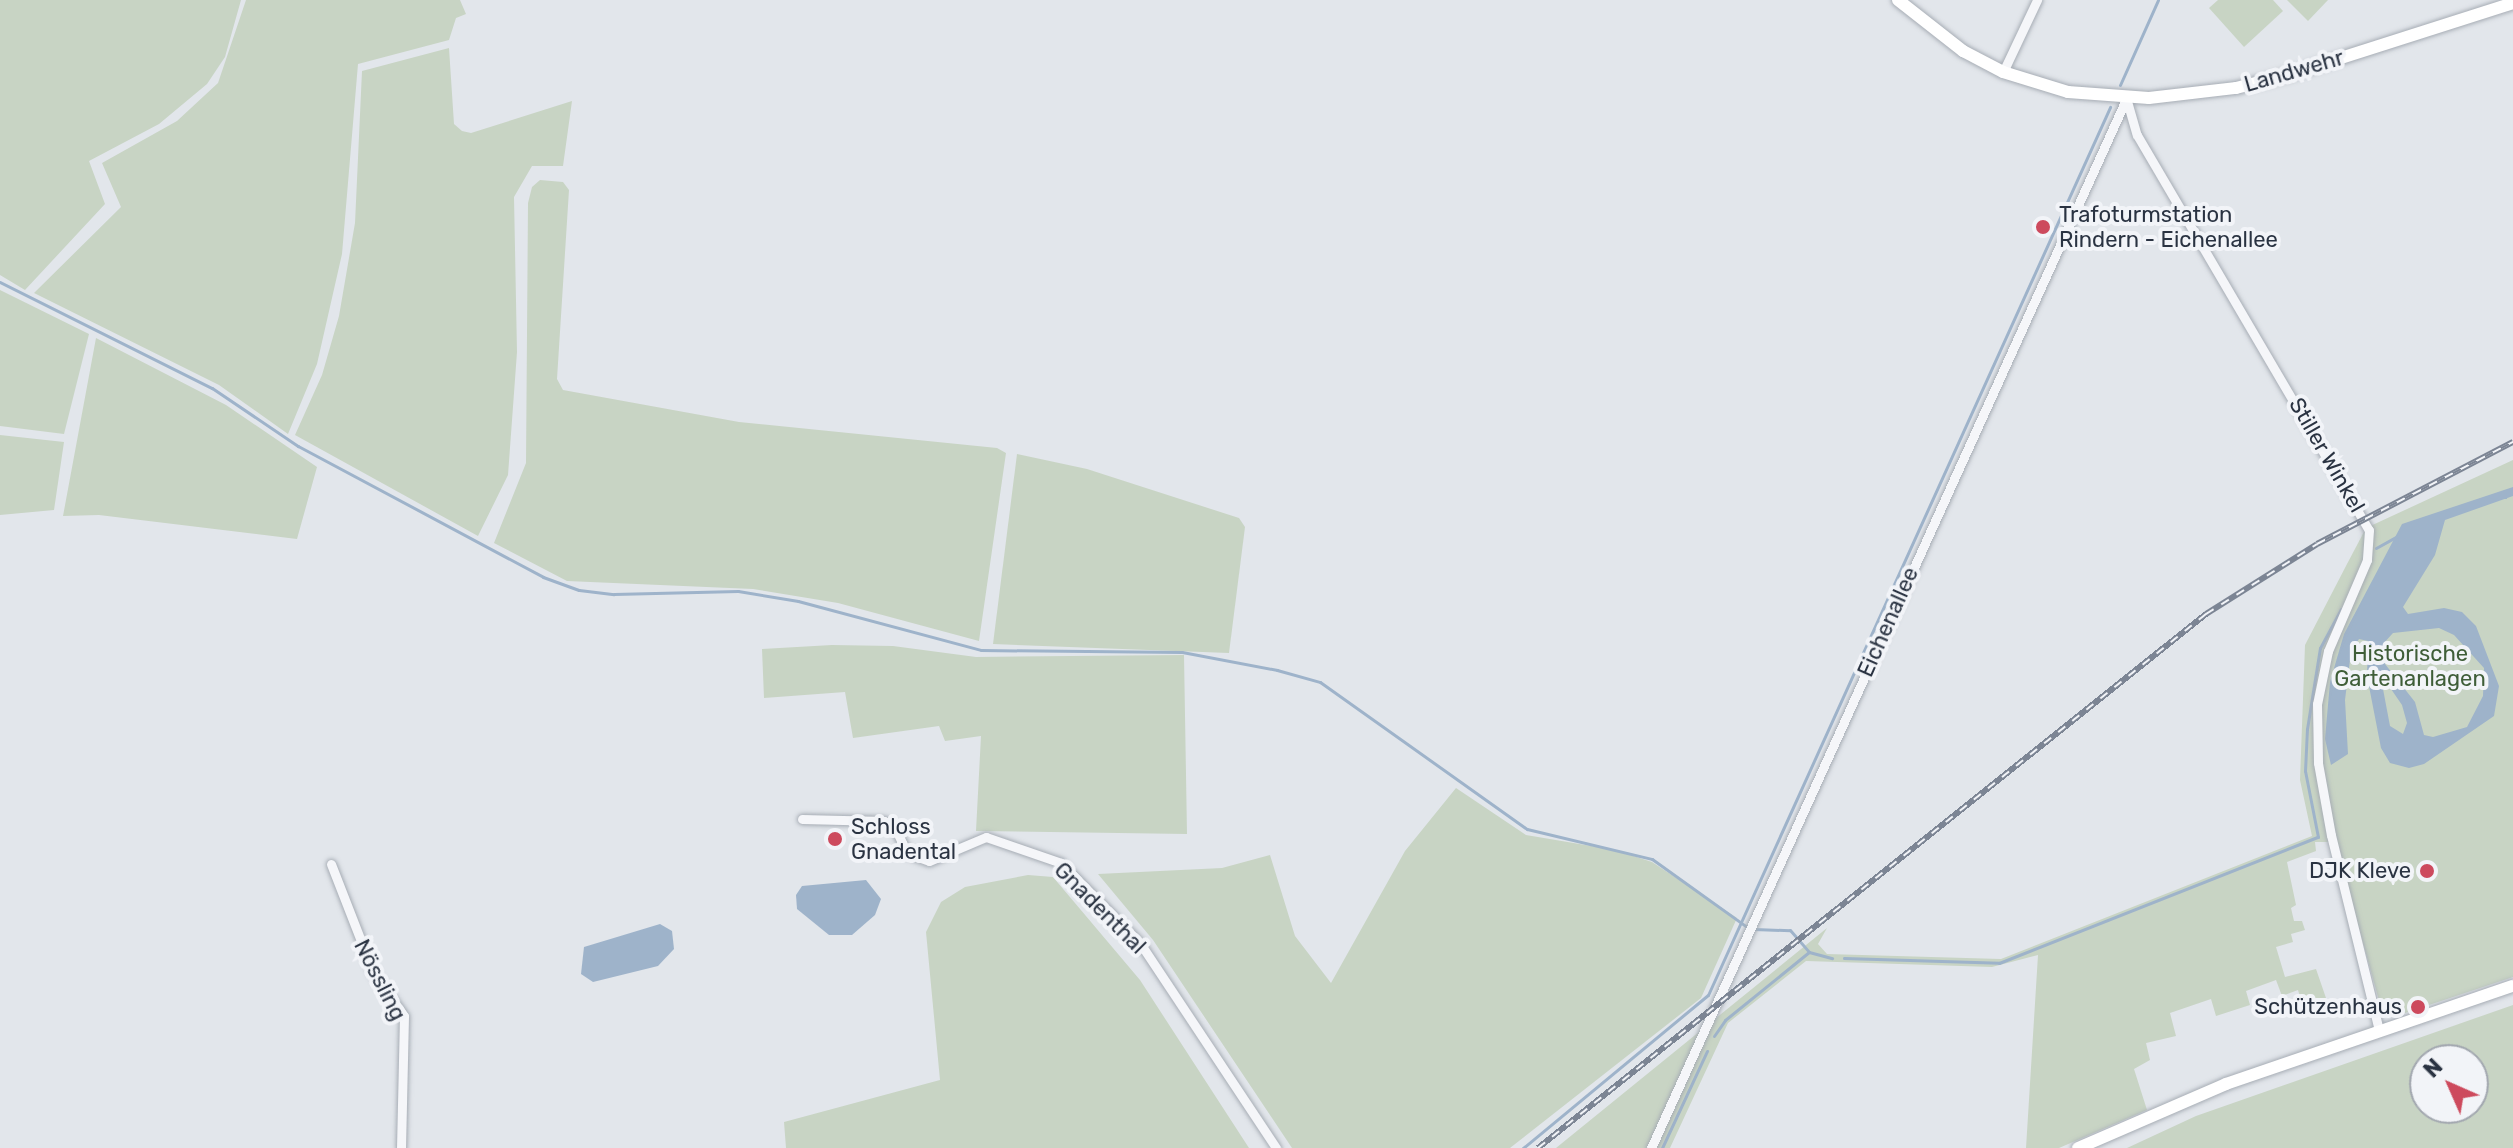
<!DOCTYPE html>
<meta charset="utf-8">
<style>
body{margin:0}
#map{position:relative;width:2513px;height:1148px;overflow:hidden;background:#e2e6eb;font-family:Rubik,sans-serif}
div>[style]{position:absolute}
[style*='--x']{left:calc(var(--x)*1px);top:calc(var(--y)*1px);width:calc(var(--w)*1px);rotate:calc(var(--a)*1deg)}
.green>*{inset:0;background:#c8d4c4}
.water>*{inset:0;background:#9eb3ca}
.stream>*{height:3px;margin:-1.5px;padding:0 1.5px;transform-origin:1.5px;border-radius:1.5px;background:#9eb3ca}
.roads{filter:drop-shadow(0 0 2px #a7adb5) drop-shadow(0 0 2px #a7adb5)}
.minor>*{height:9px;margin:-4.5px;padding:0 4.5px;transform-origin:4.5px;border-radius:4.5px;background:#f5f6f9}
.major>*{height:12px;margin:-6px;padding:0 6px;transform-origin:6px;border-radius:6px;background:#fff}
.rail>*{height:6px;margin-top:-3px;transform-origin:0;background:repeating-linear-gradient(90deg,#f2f4f8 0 9px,#7c8594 0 18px);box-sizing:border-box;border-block:2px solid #7c8594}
.dots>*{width:22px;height:22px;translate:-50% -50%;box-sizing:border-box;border:4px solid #f2f4f8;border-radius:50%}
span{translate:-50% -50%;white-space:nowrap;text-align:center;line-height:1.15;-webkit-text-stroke:8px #f2f4f8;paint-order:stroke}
.street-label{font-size:22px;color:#2a3342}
.poi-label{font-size:22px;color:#2a3342}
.left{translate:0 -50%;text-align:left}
.right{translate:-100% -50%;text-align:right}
.park-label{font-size:22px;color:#3f5e38}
.north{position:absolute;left:2409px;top:1044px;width:80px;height:80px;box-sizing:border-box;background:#f2f4f8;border:2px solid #a2a7af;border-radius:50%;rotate:315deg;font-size:22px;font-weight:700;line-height:32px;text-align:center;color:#2a3342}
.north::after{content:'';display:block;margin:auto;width:28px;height:36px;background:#cd4a5d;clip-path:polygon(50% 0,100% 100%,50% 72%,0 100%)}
</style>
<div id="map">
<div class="green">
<i style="clip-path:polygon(0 0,241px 0,225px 57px,207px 84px,159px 124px,89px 161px,105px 204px,25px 290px,0 275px)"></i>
<i style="clip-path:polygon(246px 0,460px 0,466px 14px,456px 18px,449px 40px,358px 64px,342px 254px,317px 364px,288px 434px,219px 385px,34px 293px,121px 207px,102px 163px,177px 121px,218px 83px)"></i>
<i style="clip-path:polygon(2218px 0,2273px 0,2283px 11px,2244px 47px,2209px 8px)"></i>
<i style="clip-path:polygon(2287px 0,2328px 0,2308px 21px)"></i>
<i style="clip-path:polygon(449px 48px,454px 124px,462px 131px,471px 133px,572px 101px,563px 166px,532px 166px,514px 197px,517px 352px,508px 475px,478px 536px,295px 435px,322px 375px,339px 316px,355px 223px,362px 71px)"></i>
<i style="clip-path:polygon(540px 180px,563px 182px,569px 190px,557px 379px,563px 390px,739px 422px,997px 448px,1006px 453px,979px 641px,838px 603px,753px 589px,567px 581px,494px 543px,526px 463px,528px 203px,532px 187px)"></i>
<i style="clip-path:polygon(0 290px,89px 334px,64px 434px,0 426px)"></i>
<i style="clip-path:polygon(96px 338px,226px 405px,317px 467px,297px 539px,99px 515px,63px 516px)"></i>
<i style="clip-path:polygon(0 435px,64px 442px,54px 510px,0 515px)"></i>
<i style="clip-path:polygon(1017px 454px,1087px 469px,1239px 518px,1245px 527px,1229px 653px,993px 644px)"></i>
<i style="clip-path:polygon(2513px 460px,2513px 977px,2396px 1016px,2383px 1015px,2335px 842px,2315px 842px,2316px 851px,2287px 862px,2296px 905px,2291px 908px,2294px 921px,2302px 921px,2305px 930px,2291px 934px,2293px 942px,2276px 947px,2285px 977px,2316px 969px,2326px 998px,2303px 1007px,2298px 990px,2282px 996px,2276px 980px,2246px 991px,2250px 1005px,2216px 1016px,2211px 999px,2170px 1013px,2176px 1036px,2146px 1043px,2150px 1060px,2134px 1069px,2147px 1110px,2059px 1148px,2026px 1148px,2038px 955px,1992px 967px,1806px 961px,1728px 1023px,1670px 1148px,1556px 1148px,1827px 928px,1818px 944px,1827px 954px,2001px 959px,2312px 836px,2300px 780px,2305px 645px,2347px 564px,2366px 528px)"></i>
<i style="clip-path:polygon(832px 645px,893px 646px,976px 657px,1184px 655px,1187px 834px,976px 831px,981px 736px,945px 741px,939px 726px,853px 738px,845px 692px,764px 698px,762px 649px)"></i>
<i style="clip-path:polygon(1456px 788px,1526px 835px,1615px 850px,1652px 862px,1737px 918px,1701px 998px,1510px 1148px,1292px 1148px,1153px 940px,1098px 874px,1222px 868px,1270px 855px,1295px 936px,1331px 983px,1405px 851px)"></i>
<i style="clip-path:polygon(1028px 875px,1053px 877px,1140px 980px,1249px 1148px,786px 1148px,784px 1122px,940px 1080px,926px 932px,941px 902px,965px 887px)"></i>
<i style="clip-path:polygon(evenodd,2513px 1005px,2513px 1148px,2127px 1148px,2196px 1116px,2513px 1005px,2425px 1060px,2473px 1060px,2473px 1108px,2425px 1108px,2425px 1060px)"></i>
</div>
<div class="water">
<i style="clip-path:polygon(evenodd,2513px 487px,2513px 496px,2445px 520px,2435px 555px,2403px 607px,2408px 614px,2444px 608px,2462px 612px,2476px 626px,2499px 686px,2494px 716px,2424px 764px,2409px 768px,2390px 763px,2381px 748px,2367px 676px,2368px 641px,2359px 639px,2351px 652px,2345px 700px,2348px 754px,2331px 765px,2325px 739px,2330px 682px,2344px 634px,2402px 524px,2513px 487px,2439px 628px,2454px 635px,2484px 668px,2483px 696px,2467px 727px,2433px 737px,2424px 735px,2415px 702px,2385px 664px,2383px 644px,2393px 633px,2439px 628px,2513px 487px,2383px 689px,2391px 689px,2402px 705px,2407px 723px,2403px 734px,2390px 726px,2383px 689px)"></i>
<i style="clip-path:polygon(866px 880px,881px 899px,875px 915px,852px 935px,829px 935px,797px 909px,796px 895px,802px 886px)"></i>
<i style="clip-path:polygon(660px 924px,672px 931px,674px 949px,658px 966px,593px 982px,581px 974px,584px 947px)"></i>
</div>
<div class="stream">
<i style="--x:2120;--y:85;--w:93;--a:-65.9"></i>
<i style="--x:0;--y:282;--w:237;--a:26.6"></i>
<i style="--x:212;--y:388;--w:104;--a:34"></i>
<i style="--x:298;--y:446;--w:278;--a:28.1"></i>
<i style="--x:543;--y:577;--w:38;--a:20"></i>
<i style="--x:579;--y:590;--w:35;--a:7"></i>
<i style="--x:614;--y:594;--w:124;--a:-1.4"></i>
<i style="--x:738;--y:591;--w:61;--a:9.5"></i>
<i style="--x:798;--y:601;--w:189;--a:15"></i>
<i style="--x:981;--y:650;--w:201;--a:0.6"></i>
<i style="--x:1182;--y:652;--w:97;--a:10.7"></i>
<i style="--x:1277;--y:670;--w:45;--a:15.6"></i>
<i style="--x:1320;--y:682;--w:254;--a:35.4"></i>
<i style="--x:1527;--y:829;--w:129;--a:13.5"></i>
<i style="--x:1652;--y:859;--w:117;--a:35.6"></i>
<i style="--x:2376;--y:548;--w:25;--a:-29"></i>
<i style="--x:1754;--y:929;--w:36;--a:2"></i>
<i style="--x:1790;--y:930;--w:29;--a:49"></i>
<i style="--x:1809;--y:952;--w:24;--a:15"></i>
<i style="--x:1844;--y:958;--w:155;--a:1.8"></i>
<i style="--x:1999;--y:963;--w:343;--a:-21.6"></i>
<i style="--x:2318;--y:837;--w:67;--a:-101.1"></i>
<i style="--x:2305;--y:771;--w:42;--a:-87.3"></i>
<i style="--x:2307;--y:729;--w:82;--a:-80.9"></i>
<i style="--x:2320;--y:648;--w:44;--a:-61.7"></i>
<i style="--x:1714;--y:1036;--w:19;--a:-55"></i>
<i style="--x:1725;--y:1020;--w:108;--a:-39"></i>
<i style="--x:1523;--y:1148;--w:240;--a:-39.6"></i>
<i style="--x:1708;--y:995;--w:975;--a:-65.64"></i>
<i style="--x:1662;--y:1148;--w:107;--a:-65.1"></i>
</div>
<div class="roads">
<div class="minor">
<i style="--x:2003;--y:72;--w:80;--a:-64.7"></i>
<i style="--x:2127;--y:101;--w:35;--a:74"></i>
<i style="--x:2137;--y:135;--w:458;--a:59.6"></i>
<i style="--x:2369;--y:530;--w:30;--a:94"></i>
<i style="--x:2367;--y:560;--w:99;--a:113.2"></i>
<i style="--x:2328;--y:651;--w:54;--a:101.7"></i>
<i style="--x:2317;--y:704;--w:59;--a:89"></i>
<i style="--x:2318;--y:763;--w:73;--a:79.8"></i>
<i style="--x:2331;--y:835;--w:202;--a:76.2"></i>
<i style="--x:802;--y:819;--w:82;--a:1.4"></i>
<i style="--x:884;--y:821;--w:11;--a:27"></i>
<i style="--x:894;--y:826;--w:30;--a:64"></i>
<i style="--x:907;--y:853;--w:23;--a:20"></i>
<i style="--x:929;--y:861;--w:62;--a:-22.8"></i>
<i style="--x:986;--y:837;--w:79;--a:19.1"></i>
<i style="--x:1061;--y:863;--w:112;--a:45.4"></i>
<i style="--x:1140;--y:943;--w:246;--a:56.4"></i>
<i style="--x:331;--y:864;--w:116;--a:68.7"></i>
<i style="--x:373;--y:972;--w:54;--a:54.8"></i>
<i style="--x:404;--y:1016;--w:132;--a:91.3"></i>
<i style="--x:1651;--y:1148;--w:1154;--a:-65.63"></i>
</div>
<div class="major">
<i style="--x:1898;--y:0;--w:83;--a:38.1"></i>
<i style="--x:1963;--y:51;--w:45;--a:27.7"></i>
<i style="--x:2003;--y:72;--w:68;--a:17.1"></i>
<i style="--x:2068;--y:92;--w:81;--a:4.2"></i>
<i style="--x:2149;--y:98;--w:88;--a:-6.6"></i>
<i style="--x:2236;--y:88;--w:57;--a:-14.3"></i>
<i style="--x:2291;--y:74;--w:233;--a:-17.7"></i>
<i style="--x:2078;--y:1148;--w:161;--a:-23.4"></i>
<i style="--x:2226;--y:1084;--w:303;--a:-18.9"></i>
</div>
</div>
<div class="rail">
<i style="--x:1538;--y:1148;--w:855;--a:-38.64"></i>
<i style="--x:2206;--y:614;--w:131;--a:-32.2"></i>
<i style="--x:2317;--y:544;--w:221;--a:-27.5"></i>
</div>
<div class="dots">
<i style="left:2043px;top:227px;background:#cd4a5d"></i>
<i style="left:835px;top:839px;background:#cd4a5d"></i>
<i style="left:2427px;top:871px;background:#cd4a5d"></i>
<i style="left:2418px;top:1007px;background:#cd4a5d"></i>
</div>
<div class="street-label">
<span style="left:2294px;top:71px;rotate:-16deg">Landwehr</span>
<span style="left:2327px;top:455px;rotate:60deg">Stiller Winkel</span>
<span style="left:1888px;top:622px;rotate:-66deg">Eichenallee</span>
<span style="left:1100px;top:908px;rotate:45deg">Gnadenthal</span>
<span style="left:380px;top:980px;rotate:63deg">Nössling</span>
</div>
<div class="poi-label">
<span class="left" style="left:2059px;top:227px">Trafoturmstation<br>Rindern - Eichenallee</span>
<span class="left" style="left:851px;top:839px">Schloss<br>Gnadental</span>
<span class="right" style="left:2411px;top:871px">DJK Kleve</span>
<span class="right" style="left:2402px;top:1007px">Schützenhaus</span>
</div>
<div class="park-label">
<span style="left:2410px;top:666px">Historische<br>Gartenanlagen</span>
</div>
<div class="north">N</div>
</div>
